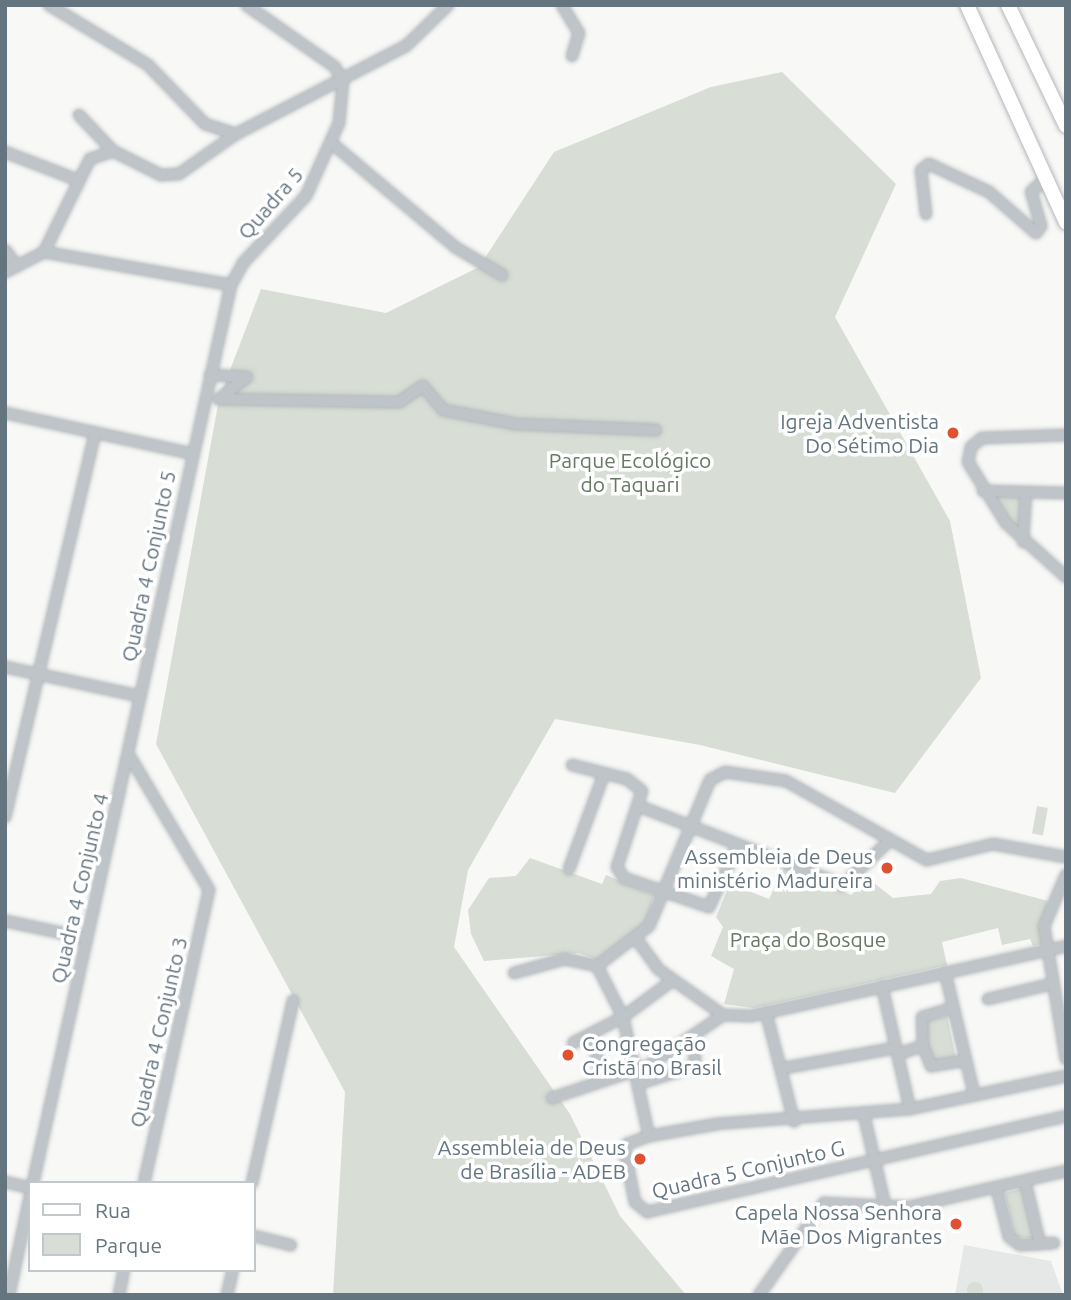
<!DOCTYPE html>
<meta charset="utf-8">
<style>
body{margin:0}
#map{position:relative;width:1071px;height:1300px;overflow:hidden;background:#f8f8f6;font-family:Ubuntu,sans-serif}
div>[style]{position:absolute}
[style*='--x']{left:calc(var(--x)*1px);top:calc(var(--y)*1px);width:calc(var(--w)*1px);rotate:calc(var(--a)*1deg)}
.built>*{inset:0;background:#e6e7e7}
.green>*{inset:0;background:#d8ddd5;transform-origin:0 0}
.round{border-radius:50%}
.roads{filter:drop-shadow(0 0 2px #b3b8bc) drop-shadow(0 0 2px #b3b8bc)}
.minor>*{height:10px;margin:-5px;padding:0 5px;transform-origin:5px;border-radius:5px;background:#bfc4c8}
.major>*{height:14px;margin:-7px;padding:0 7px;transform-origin:7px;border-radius:7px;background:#fff}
.dots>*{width:19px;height:19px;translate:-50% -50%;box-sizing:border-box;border:4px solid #fff;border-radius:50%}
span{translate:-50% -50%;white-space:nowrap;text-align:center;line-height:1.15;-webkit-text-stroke:7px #fff;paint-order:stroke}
.street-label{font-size:21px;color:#647580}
.poi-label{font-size:21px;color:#647580}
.right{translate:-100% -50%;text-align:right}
.left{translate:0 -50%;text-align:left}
.park-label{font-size:21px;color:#677863}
.frame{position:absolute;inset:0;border:7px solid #647580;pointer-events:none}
.legend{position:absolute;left:28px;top:1181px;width:228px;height:91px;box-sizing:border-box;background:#fff;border:2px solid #c1c8cc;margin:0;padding:9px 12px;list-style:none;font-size:21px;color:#647580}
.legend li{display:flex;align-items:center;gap:14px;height:35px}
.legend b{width:35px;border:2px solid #c1c8cc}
</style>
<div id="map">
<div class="built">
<i style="clip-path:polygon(964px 1245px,1051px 1261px,1063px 1295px,955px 1295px)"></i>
</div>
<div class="green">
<i style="clip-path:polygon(782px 72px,896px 184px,835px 317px,950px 521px,981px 678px,895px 793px,700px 745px,555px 719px,468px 870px,454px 947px,570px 1114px,620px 1216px,686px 1295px,333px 1295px,345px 1092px,156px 744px,219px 399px,261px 289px,386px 313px,479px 267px,554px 152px,711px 87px)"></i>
<i style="clip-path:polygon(989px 496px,1023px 497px,1021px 536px)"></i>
<i style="left:1037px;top:806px;width:11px;height:28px;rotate:10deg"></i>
<i style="clip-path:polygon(530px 858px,602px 884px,606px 875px,654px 895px,646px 923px,598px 960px,579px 953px,484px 961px,471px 934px,468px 910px,489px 878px,516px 876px)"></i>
<i style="clip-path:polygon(784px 868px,851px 895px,869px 879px,893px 898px,931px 894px,940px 881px,961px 878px,1048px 901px,1041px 944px,1033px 946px,1030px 939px,1002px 945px,998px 928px,942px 942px,947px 965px,754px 1008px,724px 1004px,734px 969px,711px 956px,723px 927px,716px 917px,730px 884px,769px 899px)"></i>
<i style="left:947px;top:1016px;width:44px;height:25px;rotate:78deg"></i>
<i style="clip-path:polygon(1023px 1188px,1036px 1239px,1015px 1237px,1005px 1193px)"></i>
<i class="round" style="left:967px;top:1282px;width:16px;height:16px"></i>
</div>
<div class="roads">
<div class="minor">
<i style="--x:49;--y:5;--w:116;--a:31.2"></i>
<i style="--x:148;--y:65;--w:82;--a:46"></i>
<i style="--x:205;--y:124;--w:33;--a:18"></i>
<i style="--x:562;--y:5;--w:33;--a:59"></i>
<i style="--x:579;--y:33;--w:24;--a:107"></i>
<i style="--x:79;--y:115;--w:50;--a:46.6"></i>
<i style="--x:334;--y:145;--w:158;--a:40.1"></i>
<i style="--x:455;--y:247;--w:55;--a:30.8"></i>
<i style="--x:5;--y:152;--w:75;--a:21.1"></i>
<i style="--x:926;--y:214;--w:44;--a:-96.5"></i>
<i style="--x:921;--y:170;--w:10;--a:-37"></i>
<i style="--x:929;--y:164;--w:66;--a:25"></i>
<i style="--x:989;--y:192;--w:62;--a:41.1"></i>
<i style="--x:1036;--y:233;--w:9;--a:-54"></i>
<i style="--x:1041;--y:226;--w:35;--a:-106"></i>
<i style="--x:1031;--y:192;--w:22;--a:-43"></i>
<i style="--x:5;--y:250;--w:20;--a:53"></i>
<i style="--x:44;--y:252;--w:190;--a:10"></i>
<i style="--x:5;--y:272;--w:44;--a:-27.1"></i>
<i style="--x:44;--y:252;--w:104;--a:-63.7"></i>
<i style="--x:90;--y:159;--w:24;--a:-19"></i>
<i style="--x:113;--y:151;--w:54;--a:26.6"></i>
<i style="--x:161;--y:175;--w:18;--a:-3"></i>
<i style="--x:179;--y:174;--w:70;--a:-35.1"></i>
<i style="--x:236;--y:134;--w:191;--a:-27.4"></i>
<i style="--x:406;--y:46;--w:59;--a:-44.3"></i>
<i style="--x:210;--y:375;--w:37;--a:3"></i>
<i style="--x:247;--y:377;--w:36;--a:142"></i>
<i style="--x:219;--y:399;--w:180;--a:1"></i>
<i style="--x:399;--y:402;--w:29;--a:-34"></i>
<i style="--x:423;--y:386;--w:31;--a:50"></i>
<i style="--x:443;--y:410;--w:74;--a:10.9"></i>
<i style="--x:516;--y:424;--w:140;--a:2.5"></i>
<i style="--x:5;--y:413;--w:192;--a:12.3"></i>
<i style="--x:1066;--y:435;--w:84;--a:178"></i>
<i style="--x:982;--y:438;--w:14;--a:141"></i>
<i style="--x:971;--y:447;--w:15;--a:101"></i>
<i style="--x:968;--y:462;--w:72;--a:58.1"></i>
<i style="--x:1006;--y:523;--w:81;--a:42"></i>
<i style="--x:983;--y:491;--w:83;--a:1.4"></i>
<i style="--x:1023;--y:542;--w:50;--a:-86.6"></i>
<i style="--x:5;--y:667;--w:137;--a:12.2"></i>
<i style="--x:129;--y:755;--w:157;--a:59.3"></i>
<i style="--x:209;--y:890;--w:300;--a:102.5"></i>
<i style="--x:572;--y:765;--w:57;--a:14.3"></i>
<i style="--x:627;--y:779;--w:19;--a:39"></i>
<i style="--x:642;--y:791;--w:80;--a:108.2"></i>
<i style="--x:617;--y:867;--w:13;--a:58"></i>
<i style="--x:624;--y:878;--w:90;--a:18.8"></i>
<i style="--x:709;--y:907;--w:68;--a:-64.9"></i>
<i style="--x:641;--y:807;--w:217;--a:21.1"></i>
<i style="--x:843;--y:885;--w:61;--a:-43.7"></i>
<i style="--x:5;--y:817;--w:393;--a:-76.8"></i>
<i style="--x:569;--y:869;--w:101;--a:-69.8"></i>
<i style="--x:1066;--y:875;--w:56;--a:113.3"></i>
<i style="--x:1044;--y:926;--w:135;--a:80.6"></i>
<i style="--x:5;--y:921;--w:83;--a:11.9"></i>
<i style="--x:635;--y:937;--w:39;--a:54"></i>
<i style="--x:658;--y:969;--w:80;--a:35.3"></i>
<i style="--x:597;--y:966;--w:66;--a:-37.6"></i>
<i style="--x:649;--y:926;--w:158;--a:-67.3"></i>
<i style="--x:710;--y:780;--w:17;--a:-28"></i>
<i style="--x:725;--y:772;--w:62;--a:8.4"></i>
<i style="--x:786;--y:781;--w:162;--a:29.3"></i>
<i style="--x:927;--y:860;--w:68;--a:-13.6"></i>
<i style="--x:993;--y:844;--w:74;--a:10.1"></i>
<i style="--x:597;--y:966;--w:57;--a:63"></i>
<i style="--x:623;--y:1017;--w:122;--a:77.7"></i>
<i style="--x:945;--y:972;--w:125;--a:76.6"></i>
<i style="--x:514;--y:973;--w:53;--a:-15.4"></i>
<i style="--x:565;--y:959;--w:33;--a:12"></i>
<i style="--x:882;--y:986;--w:126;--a:77.2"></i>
<i style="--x:988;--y:999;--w:66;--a:-13.2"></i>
<i style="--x:952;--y:1008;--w:31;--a:163"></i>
<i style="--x:922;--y:1017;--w:29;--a:88"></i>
<i style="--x:923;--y:1046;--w:22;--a:68"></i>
<i style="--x:931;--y:1066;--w:33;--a:-9"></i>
<i style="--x:766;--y:1012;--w:113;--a:75.6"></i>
<i style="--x:723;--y:1015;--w:28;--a:2"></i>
<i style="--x:751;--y:1016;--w:323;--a:-12.5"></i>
<i style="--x:592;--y:1034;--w:46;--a:77.5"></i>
<i style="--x:573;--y:1043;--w:56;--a:-27.5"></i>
<i style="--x:623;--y:1017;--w:62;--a:-36.5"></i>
<i style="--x:898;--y:1054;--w:26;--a:-18"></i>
<i style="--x:784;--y:1068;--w:113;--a:-10.2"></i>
<i style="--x:1066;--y:1076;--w:159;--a:168.1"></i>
<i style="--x:910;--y:1109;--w:194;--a:175.6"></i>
<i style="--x:717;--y:1124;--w:69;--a:170"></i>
<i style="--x:649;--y:1136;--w:23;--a:160"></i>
<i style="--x:627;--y:1144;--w:8;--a:104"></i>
<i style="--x:625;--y:1152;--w:51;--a:78.7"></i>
<i style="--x:635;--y:1202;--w:16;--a:40"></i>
<i style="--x:647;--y:1212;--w:430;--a:-12.9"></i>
<i style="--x:638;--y:1084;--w:60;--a:-17.5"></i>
<i style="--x:695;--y:1066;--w:30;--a:-92"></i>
<i style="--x:552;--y:1098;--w:101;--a:-18.4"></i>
<i style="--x:648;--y:1066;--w:91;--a:-34.2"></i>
<i style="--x:864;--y:1115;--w:92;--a:76.9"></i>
<i style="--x:1025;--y:1181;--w:65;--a:76.6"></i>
<i style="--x:1040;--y:1244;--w:14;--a:-4"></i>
<i style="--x:5;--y:1182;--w:26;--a:13"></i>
<i style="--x:33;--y:1183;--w:920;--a:-77.57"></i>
<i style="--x:231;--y:285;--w:25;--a:-61"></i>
<i style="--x:243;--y:263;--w:92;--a:-46.8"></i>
<i style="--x:306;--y:196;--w:80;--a:-65.7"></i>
<i style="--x:339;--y:123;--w:42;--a:-84.6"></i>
<i style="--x:343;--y:81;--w:16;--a:-120"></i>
<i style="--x:335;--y:67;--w:108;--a:-145.1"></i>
<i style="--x:252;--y:1183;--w:187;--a:-77.3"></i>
<i style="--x:997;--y:1189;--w:49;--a:76"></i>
<i style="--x:1009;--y:1237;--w:14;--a:36"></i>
<i style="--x:1020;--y:1245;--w:20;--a:-3"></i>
<i style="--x:254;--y:1236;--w:38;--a:14"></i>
<i style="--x:9;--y:1295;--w:101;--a:-78"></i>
<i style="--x:119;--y:1295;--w:25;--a:-79"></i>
<i style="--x:227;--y:1295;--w:26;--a:-77"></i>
<i style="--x:759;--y:1295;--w:113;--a:-54.8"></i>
<i style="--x:824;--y:1203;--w:85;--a:2.7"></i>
<i style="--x:909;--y:1207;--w:161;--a:-12.9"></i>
</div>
<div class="major">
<i style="--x:967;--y:5;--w:239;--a:65.5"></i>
<i style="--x:1008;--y:5;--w:134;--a:64.4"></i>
</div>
</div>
<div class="dots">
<i style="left:953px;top:433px;background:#df512f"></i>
<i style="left:887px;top:868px;background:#df512f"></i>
<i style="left:568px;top:1055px;background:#df512f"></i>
<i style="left:640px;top:1159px;background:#df512f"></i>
<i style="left:956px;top:1224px;background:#df512f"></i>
</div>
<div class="street-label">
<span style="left:270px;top:203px;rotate:-49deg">Quadra 5</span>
<span style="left:148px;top:566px;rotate:-78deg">Quadra 4 Conjunto 5</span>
<span style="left:79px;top:888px;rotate:-77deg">Quadra 4 Conjunto 4</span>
<span style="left:158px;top:1032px;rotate:-77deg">Quadra 4 Conjunto 3</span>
<span style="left:748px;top:1169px;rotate:-13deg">Quadra 5 Conjunto G</span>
</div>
<div class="poi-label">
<span class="right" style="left:939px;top:433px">Igreja Adventista<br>Do Sétimo Dia</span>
<span class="right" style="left:873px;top:868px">Assembleia de Deus<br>ministério Madureira</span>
<span class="left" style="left:582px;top:1055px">Congregação<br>Cristã no Brasil</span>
<span class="right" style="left:626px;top:1159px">Assembleia de Deus<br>de Brasília - ADEB</span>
<span class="right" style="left:942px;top:1224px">Capela Nossa Senhora<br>Mãe Dos Migrantes</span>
</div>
<div class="park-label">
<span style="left:630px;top:472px">Parque Ecológico<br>do Taquari</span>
<span style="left:808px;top:939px">Praça do Bosque</span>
</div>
<div class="frame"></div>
<ul class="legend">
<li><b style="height:9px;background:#fff"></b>Rua</li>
<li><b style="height:19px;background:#d8ddd5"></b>Parque</li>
</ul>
</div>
